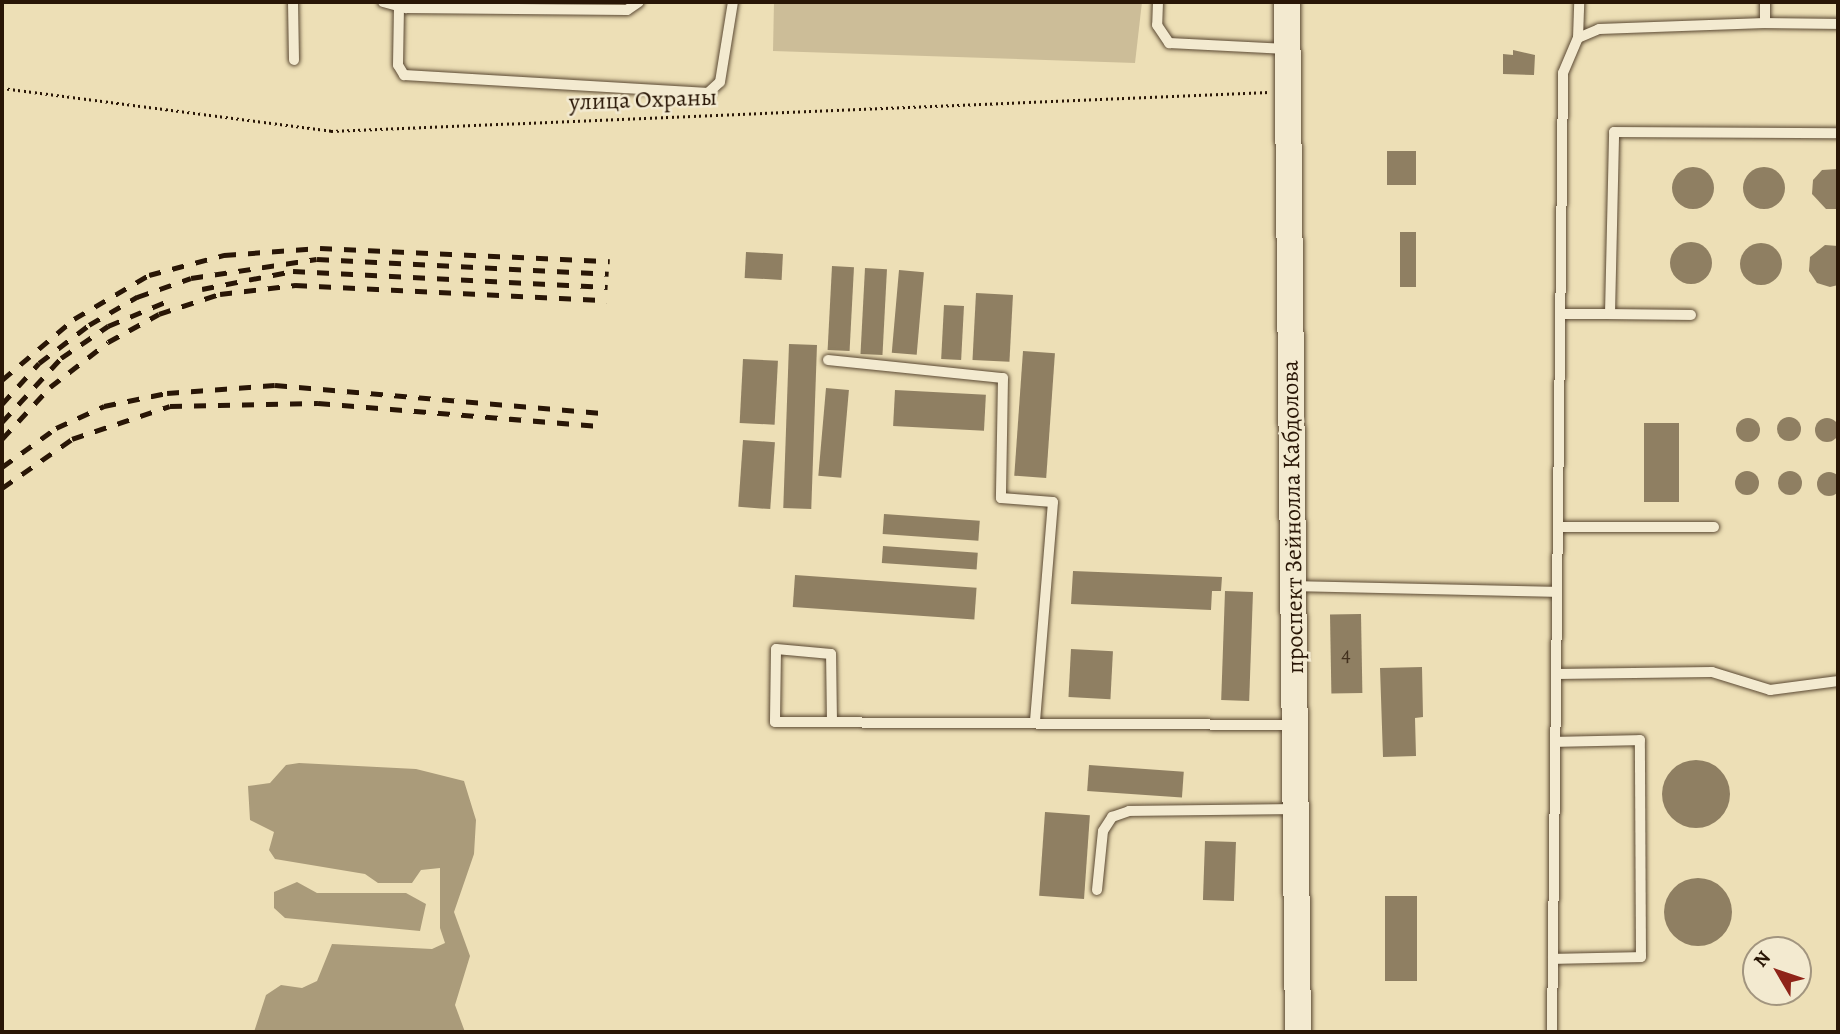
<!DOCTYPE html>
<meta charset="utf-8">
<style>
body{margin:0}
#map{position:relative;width:1840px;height:1034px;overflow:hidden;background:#eddfb6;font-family:Alegreya,serif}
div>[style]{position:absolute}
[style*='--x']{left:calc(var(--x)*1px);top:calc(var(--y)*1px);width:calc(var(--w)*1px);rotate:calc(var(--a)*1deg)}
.green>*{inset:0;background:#ccbd98}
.water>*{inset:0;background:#aa9b7a}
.building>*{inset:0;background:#8f7f62;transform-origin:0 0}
.round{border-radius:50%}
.path>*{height:2.5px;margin-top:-1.25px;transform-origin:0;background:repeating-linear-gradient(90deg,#291606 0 2px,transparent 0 5.5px)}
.roads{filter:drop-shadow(0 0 2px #5a4832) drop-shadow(0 0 2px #5a4832)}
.service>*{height:10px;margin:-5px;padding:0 5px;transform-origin:5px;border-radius:5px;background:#f3ead0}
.secondary>*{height:26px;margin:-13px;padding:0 13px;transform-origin:13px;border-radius:13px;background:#f3ead0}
.rail>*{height:4.5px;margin-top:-2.25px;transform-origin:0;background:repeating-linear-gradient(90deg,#291606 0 12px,transparent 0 24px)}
span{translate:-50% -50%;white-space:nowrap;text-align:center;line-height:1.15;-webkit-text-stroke:5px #f3ead0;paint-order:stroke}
.number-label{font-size:21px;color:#42301d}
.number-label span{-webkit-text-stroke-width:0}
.street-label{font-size:24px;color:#291606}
.frame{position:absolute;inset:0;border:4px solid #291606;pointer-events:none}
.north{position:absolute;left:1742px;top:936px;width:70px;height:70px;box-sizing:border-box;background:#f3ead0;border:2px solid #a2957f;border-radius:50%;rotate:309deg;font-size:19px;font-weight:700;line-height:28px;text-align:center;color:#291606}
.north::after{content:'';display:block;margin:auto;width:24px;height:32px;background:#8f2418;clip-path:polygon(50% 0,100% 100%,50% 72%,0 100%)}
</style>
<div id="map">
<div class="green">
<i style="clip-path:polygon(774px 2px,1142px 2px,1135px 63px,773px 51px)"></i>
</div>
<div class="water">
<i style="clip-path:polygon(299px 763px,416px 769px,464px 781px,476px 820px,474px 854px,454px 912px,470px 956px,455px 1005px,465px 1032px,254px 1032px,266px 995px,281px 985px,302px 988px,317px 981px,332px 944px,432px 949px,445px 943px,440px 928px,440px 868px,421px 870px,412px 883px,378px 883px,365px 874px,275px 859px,269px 850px,274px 832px,250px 820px,248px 786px,270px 783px,286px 765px)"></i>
<i style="clip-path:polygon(297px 882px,317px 893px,406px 893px,426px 904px,420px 931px,285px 918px,274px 908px,274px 892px)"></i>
</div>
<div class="building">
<i style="clip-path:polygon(1513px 50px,1535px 55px,1534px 75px,1503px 74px,1503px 54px,1513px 55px)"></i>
<i style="left:1416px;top:151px;width:34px;height:29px;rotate:90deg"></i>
<i class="round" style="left:1743px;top:167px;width:42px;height:42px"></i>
<i class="round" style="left:1672px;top:167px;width:42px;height:42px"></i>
<i style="clip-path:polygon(1838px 169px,1838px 209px,1826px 209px,1812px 194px,1813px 180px,1822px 170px)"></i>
<i style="left:1400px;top:232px;width:16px;height:55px"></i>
<i class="round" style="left:1670px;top:242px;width:42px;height:42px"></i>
<i class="round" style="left:1740px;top:243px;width:42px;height:42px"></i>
<i style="clip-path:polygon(1825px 245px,1838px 246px,1838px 285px,1830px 287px,1817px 283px,1809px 271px,1810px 257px)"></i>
<i style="left:746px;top:252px;width:37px;height:26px;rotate:3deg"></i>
<i style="left:832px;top:266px;width:22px;height:84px;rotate:3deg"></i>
<i style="left:865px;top:268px;width:22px;height:86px;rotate:3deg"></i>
<i style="left:899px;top:270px;width:25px;height:83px;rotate:5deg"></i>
<i style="left:976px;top:293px;width:37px;height:67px;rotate:3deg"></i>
<i style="left:944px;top:305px;width:20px;height:54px;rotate:3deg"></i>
<i style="left:789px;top:344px;width:28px;height:164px;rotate:2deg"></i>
<i style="left:1023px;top:351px;width:32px;height:125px;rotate:4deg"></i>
<i style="left:743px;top:359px;width:35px;height:64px;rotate:3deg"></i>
<i style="left:826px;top:388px;width:23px;height:88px;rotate:5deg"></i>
<i style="left:895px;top:390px;width:91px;height:36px;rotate:3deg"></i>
<i class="round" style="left:1777px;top:417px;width:24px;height:24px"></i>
<i class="round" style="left:1736px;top:418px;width:24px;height:24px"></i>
<i class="round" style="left:1815px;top:418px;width:24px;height:24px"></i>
<i style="left:1644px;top:423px;width:35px;height:79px"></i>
<i style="left:743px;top:440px;width:32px;height:67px;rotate:4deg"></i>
<i class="round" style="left:1778px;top:471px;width:24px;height:24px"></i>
<i class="round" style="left:1735px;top:471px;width:24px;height:24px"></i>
<i class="round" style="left:1817px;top:472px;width:24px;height:24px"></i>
<i style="left:884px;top:514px;width:96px;height:20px;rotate:4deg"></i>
<i style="left:883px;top:546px;width:95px;height:17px;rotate:4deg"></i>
<i style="clip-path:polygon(1073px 571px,1222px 577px,1221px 591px,1212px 591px,1211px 610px,1071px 604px)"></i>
<i style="left:795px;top:575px;width:182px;height:32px;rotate:4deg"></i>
<i style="left:1225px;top:591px;width:28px;height:109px;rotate:2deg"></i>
<i style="left:1361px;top:614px;width:79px;height:31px;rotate:89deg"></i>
<i style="left:1071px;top:649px;width:42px;height:48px;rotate:3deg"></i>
<i style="clip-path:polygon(1422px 667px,1423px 717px,1415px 718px,1416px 756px,1383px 757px,1380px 668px)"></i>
<i class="round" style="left:1662px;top:760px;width:68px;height:68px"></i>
<i style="left:1089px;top:765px;width:95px;height:26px;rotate:4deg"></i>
<i style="left:1045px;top:812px;width:45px;height:84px;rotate:4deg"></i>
<i style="left:1205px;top:841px;width:31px;height:59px;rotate:2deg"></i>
<i class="round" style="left:1664px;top:878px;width:68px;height:68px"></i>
<i style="left:1385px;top:896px;width:32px;height:85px"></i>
</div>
<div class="path">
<i style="--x:2;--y:88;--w:332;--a:7.4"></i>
<i style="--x:331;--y:131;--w:939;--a:-2.38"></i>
</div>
<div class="roads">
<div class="service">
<i style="--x:293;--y:2;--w:58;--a:89"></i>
<i style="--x:383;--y:2;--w:24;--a:15"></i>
<i style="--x:406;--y:8;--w:221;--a:0.5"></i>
<i style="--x:627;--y:10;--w:14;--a:-34"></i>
<i style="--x:1158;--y:2;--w:23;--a:92"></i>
<i style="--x:1157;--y:25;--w:22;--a:56"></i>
<i style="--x:1169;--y:43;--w:118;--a:2.9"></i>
<i style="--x:399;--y:7;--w:58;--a:91"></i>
<i style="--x:398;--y:65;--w:12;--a:59"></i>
<i style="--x:404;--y:75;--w:305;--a:3.4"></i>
<i style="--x:708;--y:93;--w:16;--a:-43"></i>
<i style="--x:720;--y:82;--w:81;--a:-80.8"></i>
<i style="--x:1765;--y:23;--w:73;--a:0.8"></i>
<i style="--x:1578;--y:38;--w:36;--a:-88"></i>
<i style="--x:1560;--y:314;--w:50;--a:0"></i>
<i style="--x:1610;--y:314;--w:182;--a:-88.7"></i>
<i style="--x:1614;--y:132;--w:224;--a:0.3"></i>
<i style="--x:1610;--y:314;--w:81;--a:0.7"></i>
<i style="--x:828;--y:360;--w:176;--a:5.9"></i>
<i style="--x:1003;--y:378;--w:120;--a:91"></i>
<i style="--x:1001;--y:498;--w:52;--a:4.4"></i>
<i style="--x:1053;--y:502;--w:221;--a:94.7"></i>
<i style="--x:1558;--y:527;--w:156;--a:0"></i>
<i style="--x:1295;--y:586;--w:262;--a:1.3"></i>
<i style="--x:1556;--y:674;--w:156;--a:-0.7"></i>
<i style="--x:1712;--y:672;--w:61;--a:17.2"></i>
<i style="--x:1770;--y:690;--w:69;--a:-7.5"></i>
<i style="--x:832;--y:722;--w:68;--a:-90.8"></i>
<i style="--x:831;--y:654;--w:55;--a:-174.8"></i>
<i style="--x:776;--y:649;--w:73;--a:90.8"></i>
<i style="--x:775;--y:722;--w:517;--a:0.33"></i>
<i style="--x:1097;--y:890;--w:59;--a:-84.2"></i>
<i style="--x:1103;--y:831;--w:17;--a:-57"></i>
<i style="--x:1112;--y:817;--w:18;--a:-19"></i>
<i style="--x:1129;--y:811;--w:164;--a:-0.7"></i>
<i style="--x:1553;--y:959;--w:88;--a:-1.3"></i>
<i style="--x:1641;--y:957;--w:217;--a:-90.3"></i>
<i style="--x:1640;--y:740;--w:85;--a:178.7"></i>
<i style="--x:1552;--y:1032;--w:959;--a:-89.34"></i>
<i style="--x:1563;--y:73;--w:38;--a:-67"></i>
<i style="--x:1578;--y:38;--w:23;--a:-23"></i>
<i style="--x:1599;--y:29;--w:166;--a:-2.1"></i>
<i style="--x:1765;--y:23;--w:21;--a:-90"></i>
</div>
<div class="secondary">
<i style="--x:1287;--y:2;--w:1030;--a:89.39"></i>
</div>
</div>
<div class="rail">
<i style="--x:202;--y:289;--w:93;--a:-11.2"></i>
<i style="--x:293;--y:271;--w:315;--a:2.9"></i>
<i style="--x:2;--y:380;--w:94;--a:-40.3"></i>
<i style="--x:74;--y:319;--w:87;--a:-30.4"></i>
<i style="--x:149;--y:275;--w:78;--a:-14.9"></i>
<i style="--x:224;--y:255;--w:96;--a:-4.2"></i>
<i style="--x:320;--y:248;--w:290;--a:2.6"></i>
<i style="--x:2;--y:404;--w:55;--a:-47.9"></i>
<i style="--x:39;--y:363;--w:63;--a:-37.2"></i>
<i style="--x:89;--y:325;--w:56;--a:-30.3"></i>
<i style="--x:137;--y:297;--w:57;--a:-19.4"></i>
<i style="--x:191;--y:278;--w:127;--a:-8.6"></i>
<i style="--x:317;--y:259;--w:292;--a:2.9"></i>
<i style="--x:2;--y:422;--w:87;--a:-47.3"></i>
<i style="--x:61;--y:358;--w:57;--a:-34.2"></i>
<i style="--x:108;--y:326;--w:62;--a:-22.8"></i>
<i style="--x:2;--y:439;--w:71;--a:-47.3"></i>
<i style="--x:50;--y:387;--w:73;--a:-37.8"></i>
<i style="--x:108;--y:342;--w:58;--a:-28.8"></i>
<i style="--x:159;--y:314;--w:64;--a:-18.2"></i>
<i style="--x:220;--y:294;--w:76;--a:-6.8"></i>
<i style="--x:295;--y:285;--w:312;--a:2.8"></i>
<i style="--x:2;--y:467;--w:67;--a:-35.8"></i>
<i style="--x:56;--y:428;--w:53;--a:-24.6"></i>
<i style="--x:104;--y:406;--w:64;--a:-11.7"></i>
<i style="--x:167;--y:393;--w:108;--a:-4.2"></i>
<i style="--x:275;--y:385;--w:325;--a:4.9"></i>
<i style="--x:2;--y:488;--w:85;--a:-35"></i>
<i style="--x:72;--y:439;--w:103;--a:-18.6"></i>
<i style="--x:170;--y:406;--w:148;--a:-1.2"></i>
<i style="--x:318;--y:403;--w:282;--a:4.7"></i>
</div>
<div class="number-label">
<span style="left:1346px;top:654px">4</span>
</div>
<div class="street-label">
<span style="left:643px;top:100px;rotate:-2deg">улица Охраны</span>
<span style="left:1293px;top:517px;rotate:-91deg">проспект Зейнолла Кабдолова</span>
</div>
<div class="frame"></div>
<div class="north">N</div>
</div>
